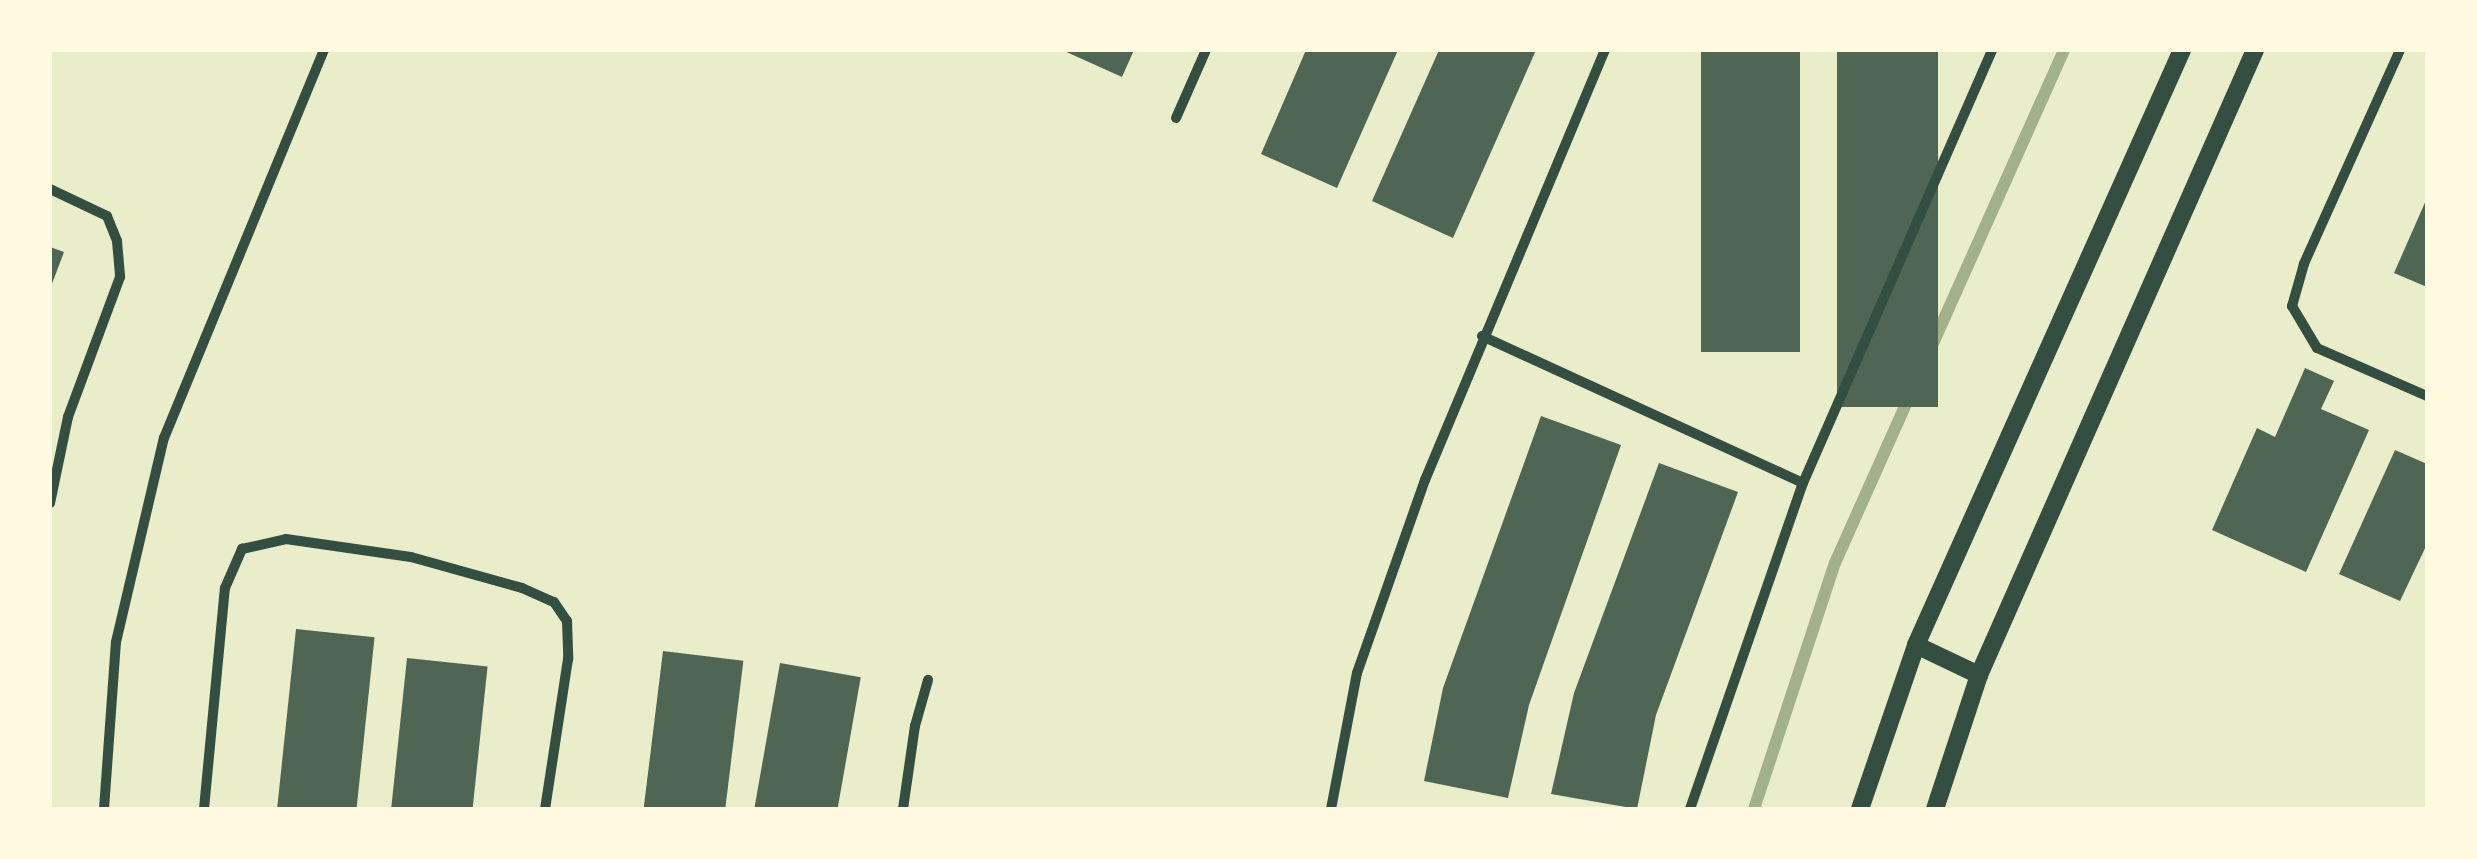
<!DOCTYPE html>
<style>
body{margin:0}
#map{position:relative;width:2477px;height:859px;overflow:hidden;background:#e9edc9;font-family:"Source Sans 3",sans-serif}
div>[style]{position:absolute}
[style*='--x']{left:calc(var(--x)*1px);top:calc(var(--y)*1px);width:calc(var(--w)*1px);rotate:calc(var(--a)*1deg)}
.stream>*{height:12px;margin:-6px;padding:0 6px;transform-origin:6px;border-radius:6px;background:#a3b18a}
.building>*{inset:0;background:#4f6655;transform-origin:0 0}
.minor>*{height:10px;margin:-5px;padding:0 5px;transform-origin:5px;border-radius:5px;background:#344e41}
.tertiary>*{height:18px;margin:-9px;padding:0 9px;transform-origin:9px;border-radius:9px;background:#344e41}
span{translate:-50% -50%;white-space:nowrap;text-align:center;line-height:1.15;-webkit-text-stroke:10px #fefae0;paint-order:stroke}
.frame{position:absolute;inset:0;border:52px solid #fefae0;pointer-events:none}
</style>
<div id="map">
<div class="stream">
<i style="--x:1754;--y:809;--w:259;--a:-71.8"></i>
<i style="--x:1835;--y:563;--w:562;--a:-65.94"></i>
</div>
<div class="building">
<i style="clip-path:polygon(1062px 50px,1134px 50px,1122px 77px)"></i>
<i style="clip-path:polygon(1306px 50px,1398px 50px,1337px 188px,1261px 154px)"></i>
<i style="clip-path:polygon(1439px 50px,1536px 50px,1453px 238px,1372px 201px)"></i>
<i style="left:1701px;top:50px;width:99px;height:302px"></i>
<i style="left:1837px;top:50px;width:101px;height:357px"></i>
<i style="clip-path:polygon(2427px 198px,2427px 287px,2394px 273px)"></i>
<i style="clip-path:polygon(50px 247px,64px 252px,50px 289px)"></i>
<i style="clip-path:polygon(2305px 368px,2334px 381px,2321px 409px,2369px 430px,2306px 572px,2212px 530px,2257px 428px,2275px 437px)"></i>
<i style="clip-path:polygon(1541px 416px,1621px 445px,1529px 705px,1508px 798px,1424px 781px,1443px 688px)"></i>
<i style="clip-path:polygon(2395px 450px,2427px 464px,2427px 544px,2400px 601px,2339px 574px)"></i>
<i style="clip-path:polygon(1659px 463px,1738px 492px,1656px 715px,1637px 809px,1551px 794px,1574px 693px)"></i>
<i style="left:296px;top:629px;width:79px;height:181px;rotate:6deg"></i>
<i style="left:663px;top:651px;width:81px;height:159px;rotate:7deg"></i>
<i style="left:407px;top:658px;width:81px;height:152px;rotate:6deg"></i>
<i style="left:780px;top:663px;width:82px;height:148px;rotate:10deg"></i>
</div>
<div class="minor">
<i style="--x:2400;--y:50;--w:235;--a:114.2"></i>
<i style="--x:2304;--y:264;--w:44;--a:105.9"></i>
<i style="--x:2292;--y:306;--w:49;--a:59.2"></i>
<i style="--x:2317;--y:348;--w:120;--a:23.6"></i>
<i style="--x:1176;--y:118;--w:74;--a:-66.2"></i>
<i style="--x:50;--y:189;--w:63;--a:25.3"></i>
<i style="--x:107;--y:216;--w:27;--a:68"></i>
<i style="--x:117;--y:241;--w:36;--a:85"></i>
<i style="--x:120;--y:277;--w:149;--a:110.4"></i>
<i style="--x:68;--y:417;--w:88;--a:101.8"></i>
<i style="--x:1482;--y:336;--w:353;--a:24.6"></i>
<i style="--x:104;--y:809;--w:167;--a:-85.9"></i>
<i style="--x:116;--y:642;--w:210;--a:-76.8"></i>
<i style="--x:164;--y:438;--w:420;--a:-67.6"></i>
<i style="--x:204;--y:809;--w:222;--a:-84.6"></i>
<i style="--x:225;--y:588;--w:43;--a:-66.4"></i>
<i style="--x:242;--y:549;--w:45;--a:-12.8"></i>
<i style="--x:286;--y:539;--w:126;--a:8.2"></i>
<i style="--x:411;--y:557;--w:115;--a:15.6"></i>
<i style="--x:522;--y:588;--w:35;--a:24"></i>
<i style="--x:554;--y:602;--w:23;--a:56"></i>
<i style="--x:567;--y:621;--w:38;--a:88"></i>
<i style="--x:568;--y:659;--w:152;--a:98.7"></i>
<i style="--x:903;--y:809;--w:84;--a:-81.8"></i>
<i style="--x:915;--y:726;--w:48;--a:-74.2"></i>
<i style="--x:1331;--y:809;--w:138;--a:-79.2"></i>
<i style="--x:1357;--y:673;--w:205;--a:-70.6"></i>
<i style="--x:1425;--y:480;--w:466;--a:-67.3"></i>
<i style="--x:1690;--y:809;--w:345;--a:-70.9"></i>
<i style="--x:1803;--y:483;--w:472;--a:-66.4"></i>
</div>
<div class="tertiary">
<i style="--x:1916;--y:645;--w:70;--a:25.5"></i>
<i style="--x:1860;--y:809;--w:173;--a:-71.1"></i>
<i style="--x:1916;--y:645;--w:652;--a:-65.91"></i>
<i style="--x:1935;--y:809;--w:141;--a:-71.8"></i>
<i style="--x:1979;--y:675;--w:683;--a:-66.17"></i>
</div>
<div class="frame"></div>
</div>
